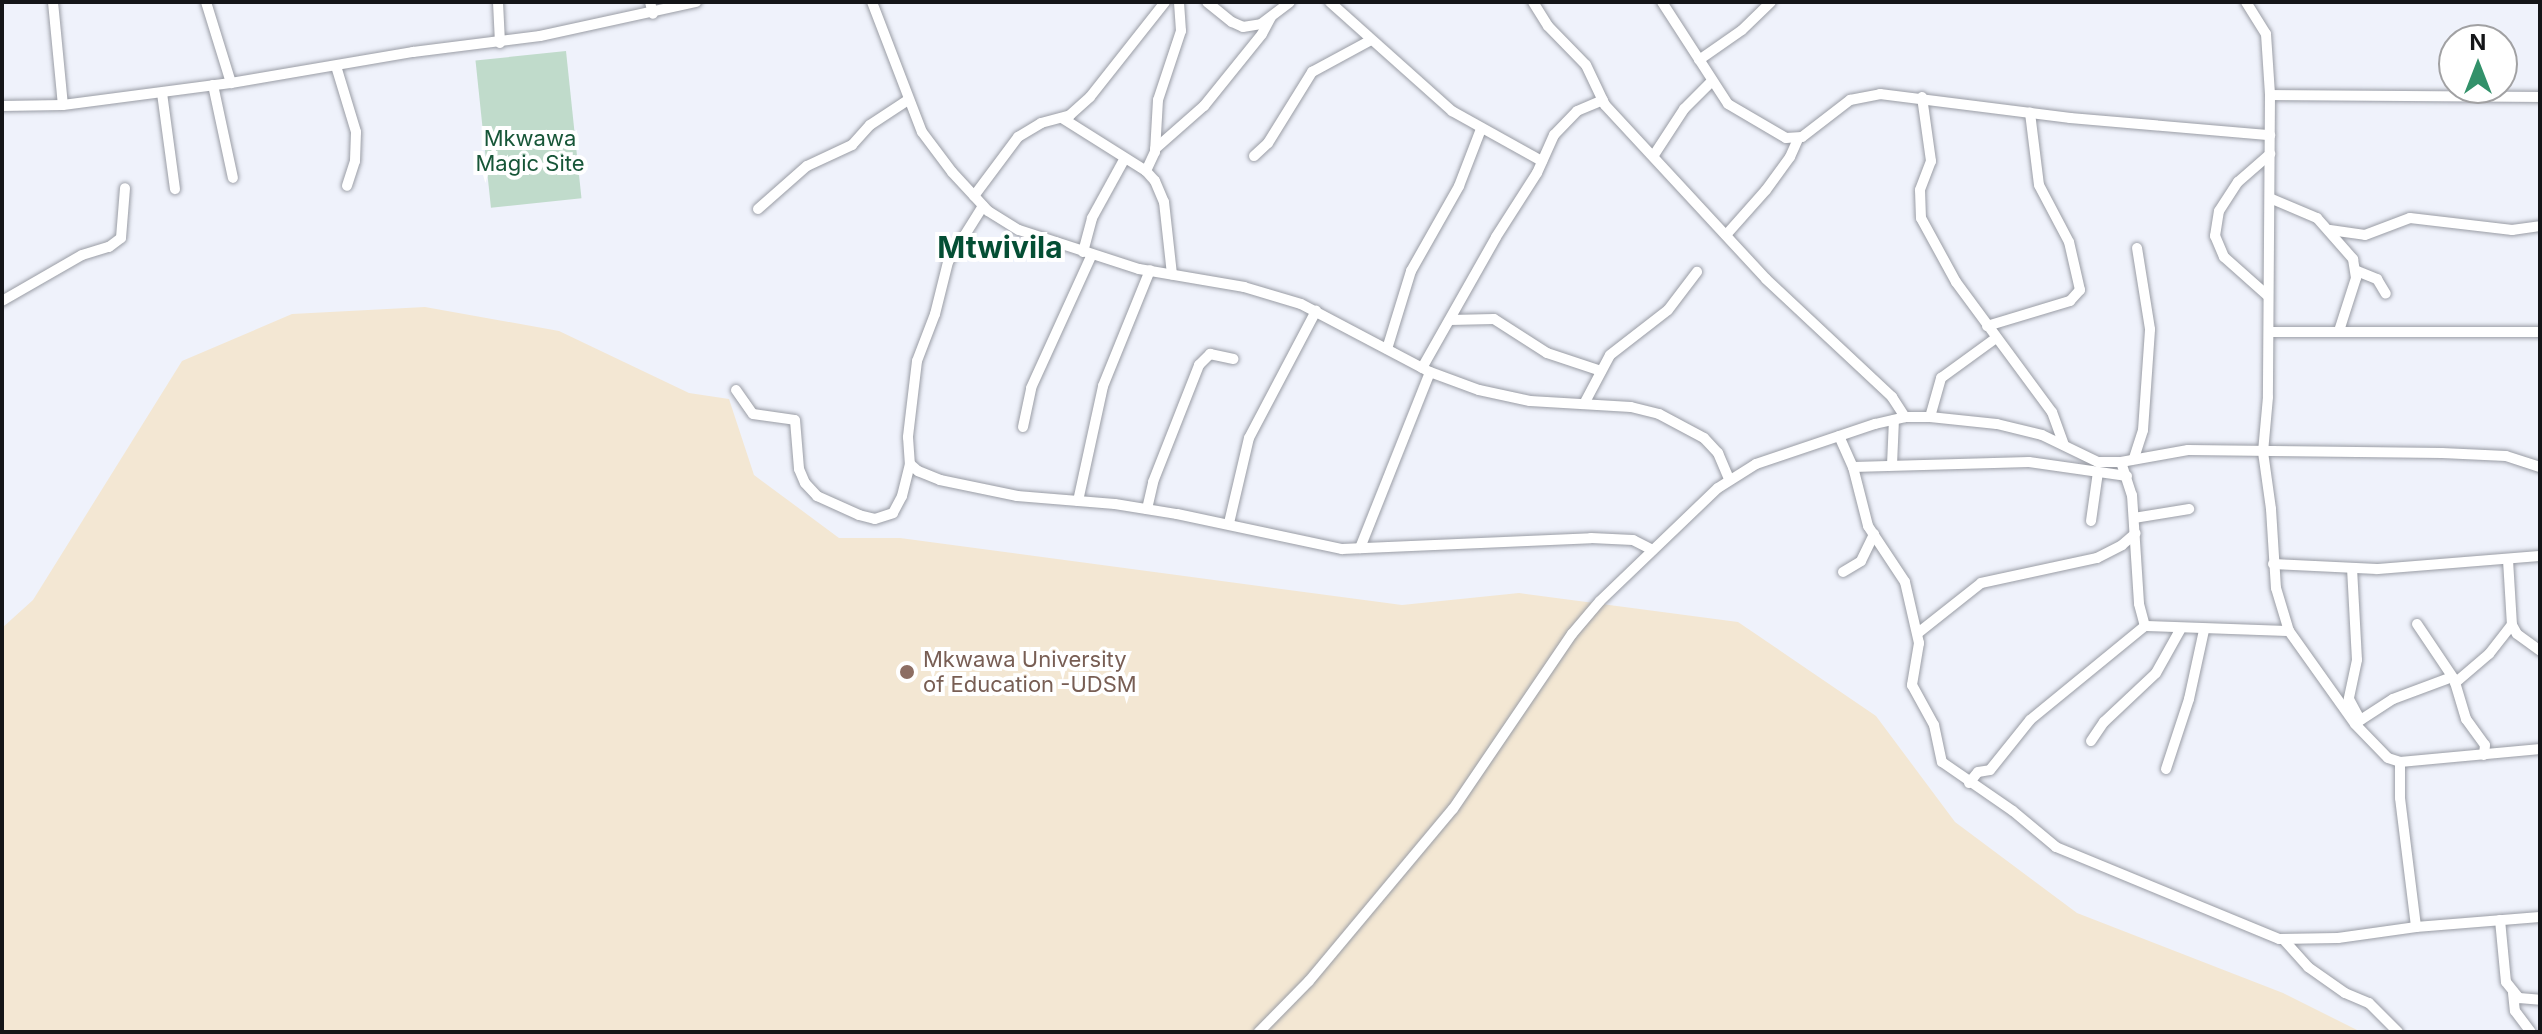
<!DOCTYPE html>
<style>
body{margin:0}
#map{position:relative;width:2542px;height:1034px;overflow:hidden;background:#eff2fb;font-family:Inter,sans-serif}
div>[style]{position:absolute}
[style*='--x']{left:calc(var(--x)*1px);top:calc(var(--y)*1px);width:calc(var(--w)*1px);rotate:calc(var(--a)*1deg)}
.education>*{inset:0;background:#f3e7d3}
.green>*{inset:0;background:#c0dbcb;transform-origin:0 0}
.roads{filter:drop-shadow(0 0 2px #9a9da5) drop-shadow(0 0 2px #9a9da5)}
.minor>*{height:10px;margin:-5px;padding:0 5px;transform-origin:5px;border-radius:5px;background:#fff}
.dots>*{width:22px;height:22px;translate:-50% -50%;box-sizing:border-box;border:4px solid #fff;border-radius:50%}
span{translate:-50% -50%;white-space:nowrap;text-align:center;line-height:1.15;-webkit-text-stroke:8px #fff;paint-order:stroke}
.park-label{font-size:22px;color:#175638}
.education-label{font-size:22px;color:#785e54}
.left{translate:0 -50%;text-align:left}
.district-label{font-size:30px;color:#044e34;font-weight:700}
.frame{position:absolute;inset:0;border:4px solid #141518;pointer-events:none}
.north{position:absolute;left:2438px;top:24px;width:80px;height:80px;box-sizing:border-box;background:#fff;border:2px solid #a1a1a3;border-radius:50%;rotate:0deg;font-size:22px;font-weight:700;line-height:32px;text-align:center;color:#141518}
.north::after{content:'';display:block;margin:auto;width:28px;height:36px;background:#32916a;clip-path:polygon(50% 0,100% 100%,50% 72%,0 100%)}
</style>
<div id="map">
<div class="education">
<i style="clip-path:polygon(425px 307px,559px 331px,689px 393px,729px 399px,754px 475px,839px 538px,900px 538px,1402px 605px,1519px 593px,1738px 622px,1876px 716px,1955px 822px,2077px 913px,2283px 993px,2361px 1032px,2px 1032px,2px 628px,33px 600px,182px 361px,292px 314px)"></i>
</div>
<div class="green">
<i style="left:566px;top:51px;width:148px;height:91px;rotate:84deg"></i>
</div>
<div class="roads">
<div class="minor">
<i style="--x:53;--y:2;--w:103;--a:84.5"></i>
<i style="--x:206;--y:2;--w:85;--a:72.8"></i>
<i style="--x:498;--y:2;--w:41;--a:87.2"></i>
<i style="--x:650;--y:2;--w:12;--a:76"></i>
<i style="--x:872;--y:2;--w:139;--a:69"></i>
<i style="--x:922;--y:132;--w:50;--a:53.1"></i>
<i style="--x:952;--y:172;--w:53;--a:47.3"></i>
<i style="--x:988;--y:211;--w:36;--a:32"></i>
<i style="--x:1019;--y:230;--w:126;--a:18"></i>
<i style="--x:1139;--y:269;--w:107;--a:9.7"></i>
<i style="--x:1244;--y:287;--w:59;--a:16.6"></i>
<i style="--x:1301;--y:304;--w:146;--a:27.8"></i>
<i style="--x:1430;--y:372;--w:52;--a:20.2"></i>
<i style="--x:1479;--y:390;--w:52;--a:12.2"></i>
<i style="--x:1530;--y:401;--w:101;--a:3.4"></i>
<i style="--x:1631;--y:407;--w:29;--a:14"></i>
<i style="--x:1659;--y:414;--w:51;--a:28.1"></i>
<i style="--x:1704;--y:438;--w:21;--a:47"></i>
<i style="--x:1718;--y:453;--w:28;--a:67"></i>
<i style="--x:1207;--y:2;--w:32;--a:39"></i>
<i style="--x:1232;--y:22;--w:12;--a:24"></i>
<i style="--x:1243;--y:27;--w:18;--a:-9"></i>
<i style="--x:1261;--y:24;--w:36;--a:-37"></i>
<i style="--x:1330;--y:2;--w:164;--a:41.8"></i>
<i style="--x:1452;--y:111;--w:103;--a:29.1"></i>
<i style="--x:1533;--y:2;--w:28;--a:58"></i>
<i style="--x:1548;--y:26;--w:54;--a:45.7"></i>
<i style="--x:1586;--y:65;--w:44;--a:64.6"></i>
<i style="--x:1605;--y:105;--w:237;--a:47.2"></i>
<i style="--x:1766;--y:279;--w:173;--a:43.1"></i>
<i style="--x:1892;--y:397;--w:24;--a:57"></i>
<i style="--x:1662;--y:2;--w:121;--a:57.1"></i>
<i style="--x:1728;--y:104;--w:67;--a:30.4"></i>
<i style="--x:1786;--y:138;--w:16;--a:-4"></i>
<i style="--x:1802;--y:137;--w:61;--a:-37.6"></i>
<i style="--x:1850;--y:100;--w:31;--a:-11"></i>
<i style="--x:1880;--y:94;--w:192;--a:7.2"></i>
<i style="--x:2070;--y:118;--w:201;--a:4.9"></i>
<i style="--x:2246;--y:2;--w:38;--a:58"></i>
<i style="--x:2266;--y:34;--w:61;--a:86.2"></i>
<i style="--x:2270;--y:95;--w:302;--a:90.4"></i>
<i style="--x:2268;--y:397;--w:55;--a:95.2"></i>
<i style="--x:2263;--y:452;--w:58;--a:82"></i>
<i style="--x:2271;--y:509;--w:79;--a:86.4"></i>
<i style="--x:2276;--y:588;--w:45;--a:73.2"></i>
<i style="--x:2289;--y:631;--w:114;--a:54.6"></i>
<i style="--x:2355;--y:724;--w:47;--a:45.9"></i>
<i style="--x:2388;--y:758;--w:13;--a:18"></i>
<i style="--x:2400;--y:762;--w:141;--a:-5.3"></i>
<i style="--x:1699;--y:60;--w:52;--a:-34.9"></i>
<i style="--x:1742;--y:30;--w:40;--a:-44"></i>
<i style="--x:336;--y:66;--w:69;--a:73.1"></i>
<i style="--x:356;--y:132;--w:29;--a:92"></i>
<i style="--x:355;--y:161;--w:26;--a:108"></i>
<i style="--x:213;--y:85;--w:95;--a:77.9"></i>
<i style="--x:162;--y:93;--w:97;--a:82.3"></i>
<i style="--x:2270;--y:95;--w:270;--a:0.4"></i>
<i style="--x:1922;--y:97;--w:65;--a:82"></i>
<i style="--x:1931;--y:161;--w:31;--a:111"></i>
<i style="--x:1920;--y:190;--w:28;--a:88"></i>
<i style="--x:1921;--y:218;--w:73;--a:61.3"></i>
<i style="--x:1956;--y:282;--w:162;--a:53.6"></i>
<i style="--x:2052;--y:412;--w:35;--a:70"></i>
<i style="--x:2;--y:106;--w:61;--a:-0.9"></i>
<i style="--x:63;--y:105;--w:169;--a:-7.5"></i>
<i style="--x:231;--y:83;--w:185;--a:-9.7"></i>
<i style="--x:413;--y:52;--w:128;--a:-7.2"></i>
<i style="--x:540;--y:36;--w:160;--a:-12.3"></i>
<i style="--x:1062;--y:118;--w:99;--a:32.2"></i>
<i style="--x:1146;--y:171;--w:13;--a:48"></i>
<i style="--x:1155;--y:181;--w:23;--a:67"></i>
<i style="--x:1164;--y:202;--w:73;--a:83.7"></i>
<i style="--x:1155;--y:149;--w:65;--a:-41.3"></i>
<i style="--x:1204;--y:106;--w:92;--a:-51.1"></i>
<i style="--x:1262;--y:34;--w:19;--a:-62"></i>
<i style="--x:1654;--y:155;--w:55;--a:-56.9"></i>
<i style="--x:1684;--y:109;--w:38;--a:-45"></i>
<i style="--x:1254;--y:156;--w:19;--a:-43"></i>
<i style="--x:1268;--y:143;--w:84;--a:-58.2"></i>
<i style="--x:1312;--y:72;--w:67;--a:-28.5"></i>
<i style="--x:1146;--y:171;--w:21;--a:-65"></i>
<i style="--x:1155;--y:152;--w:52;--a:-86.7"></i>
<i style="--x:1158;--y:100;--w:73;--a:-71.6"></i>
<i style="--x:1181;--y:31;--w:29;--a:-94"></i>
<i style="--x:974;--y:196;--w:74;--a:-53.3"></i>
<i style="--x:1018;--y:137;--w:27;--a:-31"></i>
<i style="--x:1041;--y:123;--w:30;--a:-15"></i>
<i style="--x:1070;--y:115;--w:27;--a:-42"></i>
<i style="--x:1090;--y:97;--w:121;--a:-51.7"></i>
<i style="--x:2272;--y:199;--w:49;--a:22.9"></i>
<i style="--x:2317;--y:218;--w:55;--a:48.7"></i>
<i style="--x:2353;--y:259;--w:19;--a:81"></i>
<i style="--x:2356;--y:278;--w:56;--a:107.8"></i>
<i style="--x:983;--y:206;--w:66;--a:122"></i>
<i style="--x:948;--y:262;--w:54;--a:104"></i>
<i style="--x:935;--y:314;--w:50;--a:111"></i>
<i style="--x:917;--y:361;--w:77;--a:96.8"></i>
<i style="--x:908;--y:437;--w:27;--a:86"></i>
<i style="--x:910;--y:464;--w:11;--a:41"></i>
<i style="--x:918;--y:471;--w:24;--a:22"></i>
<i style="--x:940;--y:480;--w:79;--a:11.7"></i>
<i style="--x:1017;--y:496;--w:98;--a:4.7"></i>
<i style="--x:1115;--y:504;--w:63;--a:9.2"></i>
<i style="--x:1177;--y:514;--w:169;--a:12"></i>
<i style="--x:1342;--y:549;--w:249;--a:-2.5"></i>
<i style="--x:1591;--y:538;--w:42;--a:2.7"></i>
<i style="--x:1633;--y:540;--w:22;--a:27"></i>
<i style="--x:758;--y:209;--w:65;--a:-41.3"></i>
<i style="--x:807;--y:166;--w:50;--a:-25"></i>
<i style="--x:852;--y:145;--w:27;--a:-48"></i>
<i style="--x:870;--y:125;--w:45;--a:-33.3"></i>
<i style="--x:2330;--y:230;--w:35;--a:8"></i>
<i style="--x:2365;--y:235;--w:48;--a:-20.7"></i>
<i style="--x:2410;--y:218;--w:103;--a:6.7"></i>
<i style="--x:2512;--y:230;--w:28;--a:-8"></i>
<i style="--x:1726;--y:235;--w:60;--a:-48.4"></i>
<i style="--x:1766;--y:190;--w:41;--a:-54"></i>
<i style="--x:1790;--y:157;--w:20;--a:-66"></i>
<i style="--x:1083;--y:252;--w:35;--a:-75"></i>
<i style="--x:1092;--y:218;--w:68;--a:-61.2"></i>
<i style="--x:2357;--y:271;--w:22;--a:22"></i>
<i style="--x:2377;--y:279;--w:17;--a:59"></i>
<i style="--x:2268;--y:296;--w:59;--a:-138.4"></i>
<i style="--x:2224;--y:257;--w:23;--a:-113"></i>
<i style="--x:2215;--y:236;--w:25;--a:-81"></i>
<i style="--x:2219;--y:211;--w:35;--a:-57"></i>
<i style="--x:2238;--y:182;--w:43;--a:-41.2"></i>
<i style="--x:2;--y:301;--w:92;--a:-29.9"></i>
<i style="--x:82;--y:255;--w:28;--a:-17"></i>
<i style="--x:109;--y:247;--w:15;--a:-37"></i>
<i style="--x:121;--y:238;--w:50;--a:-85.4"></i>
<i style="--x:1450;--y:320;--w:44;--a:-1.3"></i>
<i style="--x:1494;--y:319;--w:63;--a:32.7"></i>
<i style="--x:1547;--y:353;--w:57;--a:18.4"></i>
<i style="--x:1987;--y:326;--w:87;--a:-16.8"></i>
<i style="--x:2070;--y:301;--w:15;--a:-48"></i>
<i style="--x:2080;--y:290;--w:49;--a:-102.9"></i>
<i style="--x:2069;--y:242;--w:64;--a:-117.8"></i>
<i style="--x:2039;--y:185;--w:73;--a:-97.1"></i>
<i style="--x:2269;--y:332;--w:271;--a:0"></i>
<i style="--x:1387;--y:349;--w:82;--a:-72.9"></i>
<i style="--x:1411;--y:271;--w:98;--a:-60.5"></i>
<i style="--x:1459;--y:186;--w:61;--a:-68.9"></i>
<i style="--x:1422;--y:368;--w:150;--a:-60.5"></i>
<i style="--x:1496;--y:237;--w:76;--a:-57.4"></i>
<i style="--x:1537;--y:173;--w:42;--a:-65.9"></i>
<i style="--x:1554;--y:135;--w:33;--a:-46"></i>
<i style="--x:1577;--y:111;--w:28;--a:-23"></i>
<i style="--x:736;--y:390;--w:29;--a:55"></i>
<i style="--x:753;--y:414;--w:42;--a:8.1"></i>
<i style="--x:795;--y:420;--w:49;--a:85.3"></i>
<i style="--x:799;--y:469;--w:15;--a:67"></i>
<i style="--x:805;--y:483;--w:18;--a:47"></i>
<i style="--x:817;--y:496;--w:46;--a:24.3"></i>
<i style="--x:859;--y:515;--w:16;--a:14"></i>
<i style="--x:875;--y:519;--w:19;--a:-18"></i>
<i style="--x:893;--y:513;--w:19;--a:-62"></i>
<i style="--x:902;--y:496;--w:33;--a:-76"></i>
<i style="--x:1584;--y:404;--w:55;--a:-62"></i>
<i style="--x:1610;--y:355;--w:73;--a:-37.8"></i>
<i style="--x:1668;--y:310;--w:48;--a:-52.7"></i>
<i style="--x:1930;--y:417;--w:41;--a:-74.2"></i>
<i style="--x:1941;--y:378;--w:68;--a:-36"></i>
<i style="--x:1023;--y:427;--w:40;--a:-78"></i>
<i style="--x:1031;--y:388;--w:147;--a:-65.5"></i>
<i style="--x:1839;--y:436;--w:34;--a:66"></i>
<i style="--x:1853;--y:467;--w:61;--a:75.7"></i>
<i style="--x:1868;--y:526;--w:67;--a:56.5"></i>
<i style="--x:1905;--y:582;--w:63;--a:77.1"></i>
<i style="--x:1919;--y:643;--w:43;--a:99.5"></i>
<i style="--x:1912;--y:685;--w:46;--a:61.2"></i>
<i style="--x:1934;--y:725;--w:38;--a:78"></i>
<i style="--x:1942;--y:762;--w:86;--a:34.6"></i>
<i style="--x:2013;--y:811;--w:56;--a:39.9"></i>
<i style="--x:2056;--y:847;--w:241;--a:22.4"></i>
<i style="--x:2279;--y:939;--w:59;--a:-1"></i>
<i style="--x:2338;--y:938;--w:79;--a:-8"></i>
<i style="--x:2416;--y:927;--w:124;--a:-4.6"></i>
<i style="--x:2134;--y:458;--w:29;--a:-72"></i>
<i style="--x:2143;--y:430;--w:101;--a:-86"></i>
<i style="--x:2150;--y:329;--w:82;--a:-99.1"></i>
<i style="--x:2121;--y:462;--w:35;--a:72"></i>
<i style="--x:2132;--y:495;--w:109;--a:86.3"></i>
<i style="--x:2139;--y:604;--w:23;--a:75"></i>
<i style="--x:2145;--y:626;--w:144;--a:2"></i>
<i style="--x:1892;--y:465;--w:45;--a:-87.5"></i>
<i style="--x:1853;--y:467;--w:176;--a:-1.6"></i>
<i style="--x:2029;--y:462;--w:99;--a:8.1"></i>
<i style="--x:1078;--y:501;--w:118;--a:-77.7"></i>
<i style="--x:1103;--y:386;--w:125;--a:-67.9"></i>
<i style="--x:1147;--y:509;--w:28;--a:-77"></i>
<i style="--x:1153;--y:482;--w:126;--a:-68.5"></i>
<i style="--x:1199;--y:365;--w:16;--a:-45"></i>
<i style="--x:1210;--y:354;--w:24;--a:12"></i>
<i style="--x:2134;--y:518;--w:56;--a:-9.3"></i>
<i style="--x:2091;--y:521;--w:49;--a:-81.9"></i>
<i style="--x:1229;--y:523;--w:87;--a:-76.8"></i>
<i style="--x:1249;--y:438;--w:144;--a:-62.2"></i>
<i style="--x:1360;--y:548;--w:189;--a:-68.3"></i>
<i style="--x:2508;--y:560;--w:65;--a:86.5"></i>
<i style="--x:2512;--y:625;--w:10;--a:61"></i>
<i style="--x:2517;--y:634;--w:29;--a:36"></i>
<i style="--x:2273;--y:564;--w:104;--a:2.8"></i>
<i style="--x:2377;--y:569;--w:164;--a:-4.6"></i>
<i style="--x:2352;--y:568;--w:92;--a:86.9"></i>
<i style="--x:2357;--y:660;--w:40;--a:102"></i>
<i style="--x:2349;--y:699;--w:24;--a:62"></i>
<i style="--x:1843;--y:572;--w:21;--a:-31"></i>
<i style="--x:1861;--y:561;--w:30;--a:-64"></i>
<i style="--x:2417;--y:624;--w:66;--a:56.1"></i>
<i style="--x:2454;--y:679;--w:42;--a:73.3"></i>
<i style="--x:2466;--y:719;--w:32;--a:54"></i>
<i style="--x:2485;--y:745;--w:10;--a:96"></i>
<i style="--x:1918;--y:633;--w:80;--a:-38.4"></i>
<i style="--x:1981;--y:583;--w:119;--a:-12.2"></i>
<i style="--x:2097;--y:558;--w:28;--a:-27"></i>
<i style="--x:2122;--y:545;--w:18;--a:-41"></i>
<i style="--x:2455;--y:683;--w:45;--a:-40.5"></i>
<i style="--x:2489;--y:654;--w:37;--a:-52"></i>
<i style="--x:2356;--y:723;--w:44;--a:-33"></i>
<i style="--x:2393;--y:699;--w:63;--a:-20.4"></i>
<i style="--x:2091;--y:741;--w:23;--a:-56"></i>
<i style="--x:2104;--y:722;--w:71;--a:-43.3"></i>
<i style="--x:2156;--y:673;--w:49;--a:-60.8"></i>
<i style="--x:2400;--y:762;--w:36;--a:90"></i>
<i style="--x:2400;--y:798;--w:130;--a:82.9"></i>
<i style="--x:2166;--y:769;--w:74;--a:-71.8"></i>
<i style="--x:2189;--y:699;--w:71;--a:-77.7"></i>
<i style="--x:1969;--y:783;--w:14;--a:-51"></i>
<i style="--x:1978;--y:772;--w:12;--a:-9"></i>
<i style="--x:1990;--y:770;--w:64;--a:-51.3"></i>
<i style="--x:2030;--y:720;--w:149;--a:-39.3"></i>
<i style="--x:2500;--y:920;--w:62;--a:84.5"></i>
<i style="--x:2506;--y:982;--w:21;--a:51"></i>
<i style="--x:2519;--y:998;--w:21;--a:5"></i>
<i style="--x:2283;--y:939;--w:38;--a:48"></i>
<i style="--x:2308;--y:967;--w:45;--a:35.1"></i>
<i style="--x:2345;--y:993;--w:26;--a:23"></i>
<i style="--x:2369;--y:1003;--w:41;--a:45"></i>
<i style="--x:2513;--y:993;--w:18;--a:84"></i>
<i style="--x:2515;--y:1011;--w:26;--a:53"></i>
<i style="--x:1259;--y:1032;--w:71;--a:-45.6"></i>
<i style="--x:1309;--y:981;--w:224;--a:-50.1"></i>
<i style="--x:1453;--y:809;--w:212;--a:-55.8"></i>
<i style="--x:1572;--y:634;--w:43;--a:-49.7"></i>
<i style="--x:1600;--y:601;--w:163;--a:-43.8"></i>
<i style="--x:1718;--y:488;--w:45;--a:-32.3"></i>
<i style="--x:1756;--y:464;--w:126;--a:-18.6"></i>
<i style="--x:1875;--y:424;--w:31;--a:-13"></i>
<i style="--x:1905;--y:417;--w:25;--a:0"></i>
<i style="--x:1930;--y:417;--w:67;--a:6"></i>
<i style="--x:1997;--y:424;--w:46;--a:13.7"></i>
<i style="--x:2042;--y:435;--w:62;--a:25.7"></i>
<i style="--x:2098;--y:462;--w:23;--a:0"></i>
<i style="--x:2121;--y:462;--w:68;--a:-10.2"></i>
<i style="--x:2188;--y:450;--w:254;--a:0.7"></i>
<i style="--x:2442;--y:453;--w:64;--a:2.7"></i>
<i style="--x:2506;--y:456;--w:36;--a:18"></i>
</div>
</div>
<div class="dots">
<i style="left:907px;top:672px;background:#8d6e63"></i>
</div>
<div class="park-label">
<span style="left:530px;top:151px">Mkwawa<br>Magic Site</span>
</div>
<div class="education-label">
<span class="left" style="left:923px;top:672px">Mkwawa University<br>of Education -UDSM</span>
</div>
<div class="district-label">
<span style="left:1000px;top:247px">Mtwivila</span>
</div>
<div class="frame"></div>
<div class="north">N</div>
</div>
